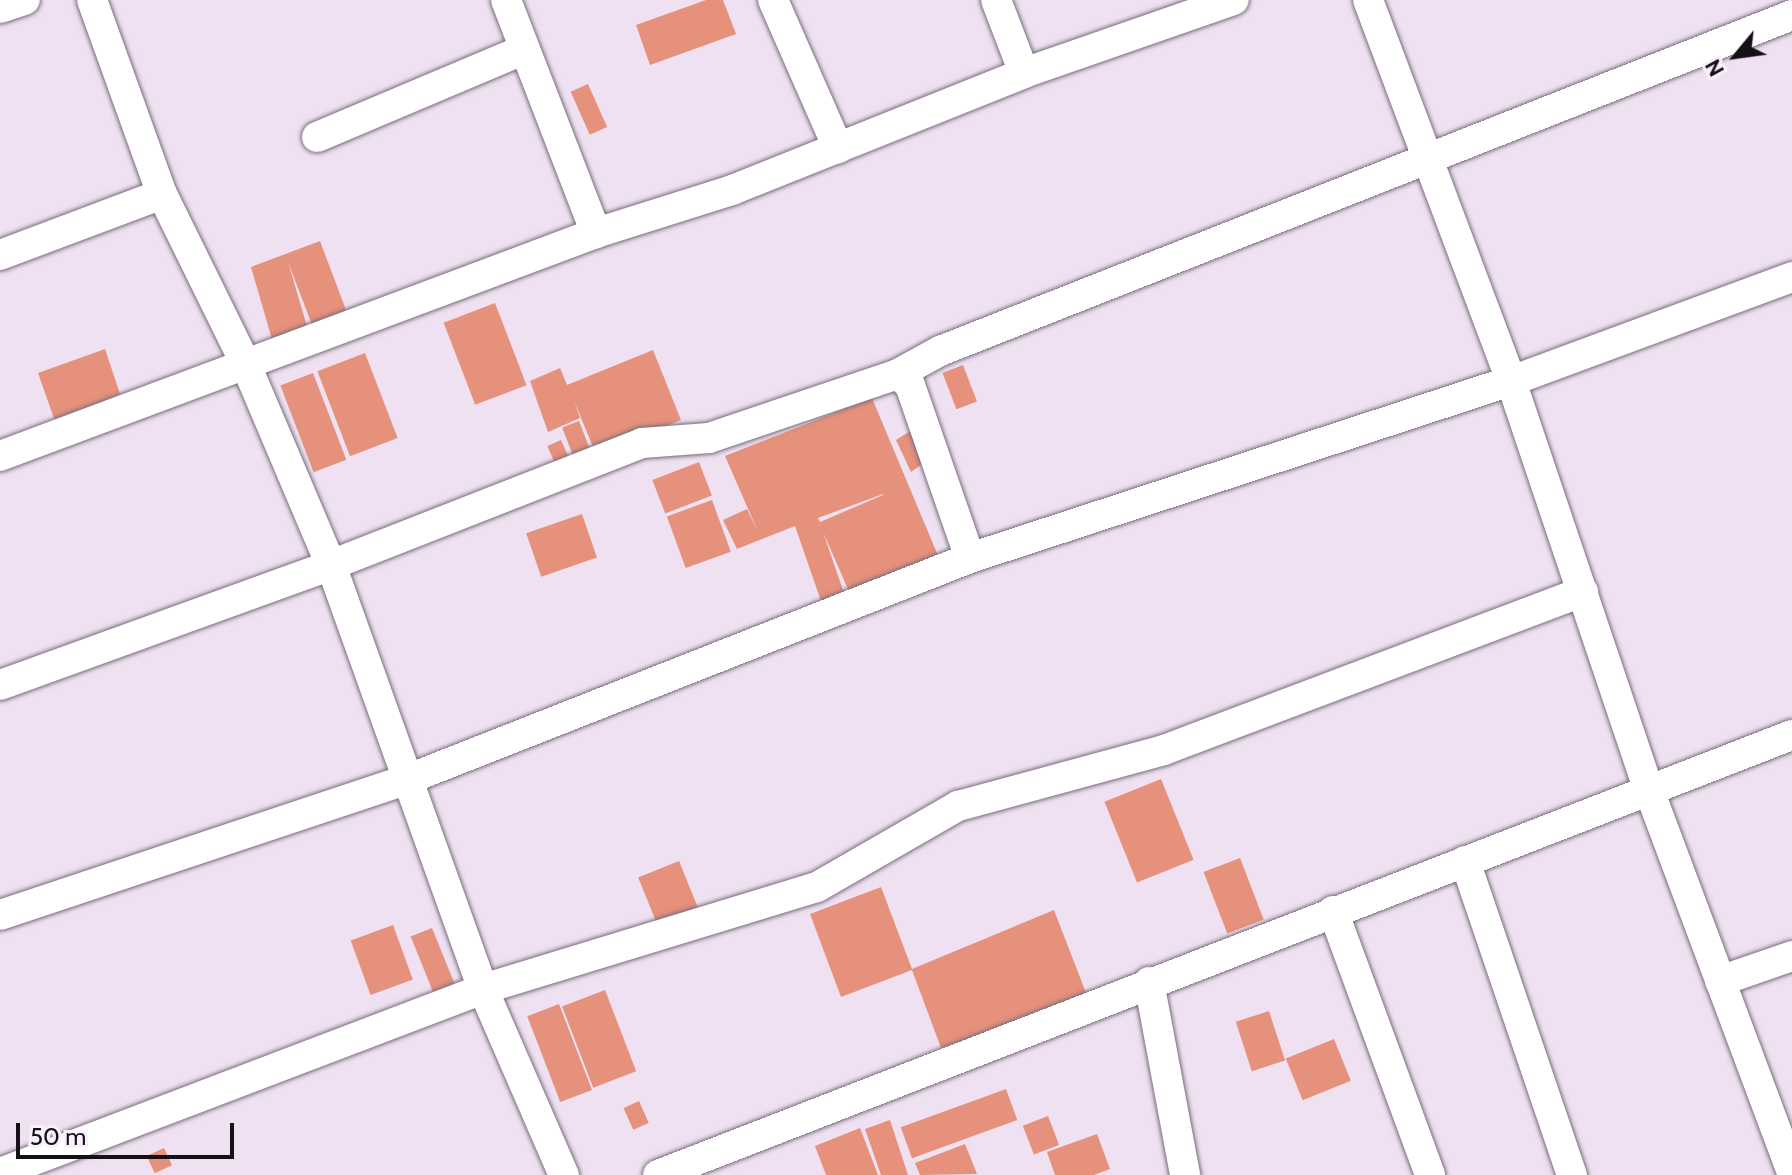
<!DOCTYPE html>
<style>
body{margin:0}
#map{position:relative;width:1792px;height:1175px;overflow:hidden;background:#efe1f2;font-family:Cabin,sans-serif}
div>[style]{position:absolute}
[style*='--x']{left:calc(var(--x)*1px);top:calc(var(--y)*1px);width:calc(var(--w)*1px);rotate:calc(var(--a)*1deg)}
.building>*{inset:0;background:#e5917b;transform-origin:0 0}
.roads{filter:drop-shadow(0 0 2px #796c7c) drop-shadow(0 0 2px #796c7c)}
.street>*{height:30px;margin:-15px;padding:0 15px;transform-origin:15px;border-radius:15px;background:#fff}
span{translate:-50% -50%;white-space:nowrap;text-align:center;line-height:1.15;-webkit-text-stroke:6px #faeffd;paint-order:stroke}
.north{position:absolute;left:1696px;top:16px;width:80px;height:80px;-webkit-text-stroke:6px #faeffd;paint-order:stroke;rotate:241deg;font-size:22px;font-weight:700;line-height:32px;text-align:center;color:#151016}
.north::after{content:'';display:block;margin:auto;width:28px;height:36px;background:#151016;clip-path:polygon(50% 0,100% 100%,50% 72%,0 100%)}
.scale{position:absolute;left:16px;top:1123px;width:218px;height:36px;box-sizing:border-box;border:4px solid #151016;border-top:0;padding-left:10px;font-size:24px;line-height:28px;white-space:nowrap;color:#151016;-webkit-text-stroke:6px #faeffd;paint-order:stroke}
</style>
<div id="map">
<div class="building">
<i style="clip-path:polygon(706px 0,723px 0,736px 34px,650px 65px,636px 25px)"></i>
<i style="left:588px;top:84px;width:47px;height:19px;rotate:66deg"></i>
<i style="clip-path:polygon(320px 241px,349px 318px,314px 330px,288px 262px,309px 333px,273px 343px,251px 267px)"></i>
<i style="left:495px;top:303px;width:88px;height:55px;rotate:69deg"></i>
<i style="clip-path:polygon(105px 349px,120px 394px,56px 424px,38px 373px)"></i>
<i style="clip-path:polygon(653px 350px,681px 420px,596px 454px,574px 401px,580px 418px,548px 432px,530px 381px,560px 368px,567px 385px)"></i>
<i style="left:365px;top:353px;width:91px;height:51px;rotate:69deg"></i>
<i style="left:963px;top:365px;width:39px;height:22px;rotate:69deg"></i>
<i style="left:313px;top:373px;width:93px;height:35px;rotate:69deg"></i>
<i style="clip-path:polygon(evenodd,872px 398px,939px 558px,851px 596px,823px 532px,845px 596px,822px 604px,795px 526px,737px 549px,723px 520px,747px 509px,759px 534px,725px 456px,872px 398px,883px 494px,883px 495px,820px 522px,818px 518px,883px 494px)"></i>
<i style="left:579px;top:421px;width:34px;height:18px;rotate:69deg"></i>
<i style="clip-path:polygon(912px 430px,929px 459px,911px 472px,896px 440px)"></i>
<i style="left:561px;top:440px;width:22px;height:15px;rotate:66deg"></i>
<i style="left:699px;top:462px;width:36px;height:50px;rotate:69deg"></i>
<i style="left:712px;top:500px;width:55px;height:48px;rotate:70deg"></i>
<i style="left:582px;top:514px;width:46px;height:59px;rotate:71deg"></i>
<i style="left:1161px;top:779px;width:87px;height:61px;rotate:68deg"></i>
<i style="left:1240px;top:858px;width:66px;height:39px;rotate:69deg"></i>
<i style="left:679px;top:861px;width:50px;height:44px;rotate:68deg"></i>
<i style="clip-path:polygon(881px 887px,912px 969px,1054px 910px,1088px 998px,941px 1048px,912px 970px,841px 997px,810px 914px)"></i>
<i style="left:393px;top:925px;width:58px;height:45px;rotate:70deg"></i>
<i style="left:432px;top:928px;width:71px;height:23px;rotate:68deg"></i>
<i style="left:605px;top:990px;width:87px;height:46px;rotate:69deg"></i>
<i style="left:559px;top:1004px;width:92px;height:34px;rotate:69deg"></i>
<i style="left:1269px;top:1011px;width:52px;height:35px;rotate:72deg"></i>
<i style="left:1334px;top:1039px;width:45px;height:52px;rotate:68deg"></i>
<i style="left:1006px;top:1089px;width:33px;height:112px;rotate:70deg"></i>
<i style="left:639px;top:1101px;width:24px;height:17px;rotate:66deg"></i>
<i style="left:1048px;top:1116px;width:31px;height:27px;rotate:69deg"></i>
<i style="clip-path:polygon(890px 1120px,908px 1175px,881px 1175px,865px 1129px)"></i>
<i style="clip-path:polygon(860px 1128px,878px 1175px,826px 1175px,815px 1146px)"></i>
<i style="clip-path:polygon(1097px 1134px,1110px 1169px,1094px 1175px,1055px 1175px,1047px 1152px)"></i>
<i style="clip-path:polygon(965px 1144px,977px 1174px,920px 1175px,915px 1163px)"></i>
<i style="left:164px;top:1148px;width:19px;height:19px;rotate:65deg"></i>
</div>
<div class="roads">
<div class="street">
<i style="--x:92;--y:0;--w:206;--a:70.2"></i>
<i style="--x:162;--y:194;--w:191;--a:63.8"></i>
<i style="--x:246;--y:365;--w:217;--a:67"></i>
<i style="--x:331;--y:565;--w:450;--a:70.3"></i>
<i style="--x:483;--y:989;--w:203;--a:66.5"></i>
<i style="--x:506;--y:0;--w:250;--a:68.9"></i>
<i style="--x:773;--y:0;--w:162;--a:66.3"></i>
<i style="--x:996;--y:0;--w:78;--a:69"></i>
<i style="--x:1368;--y:0;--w:407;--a:69.4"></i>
<i style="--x:1511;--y:381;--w:432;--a:71.4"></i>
<i style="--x:1649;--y:790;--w:408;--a:69.5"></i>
<i style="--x:0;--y:8;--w:26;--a:-18"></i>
<i style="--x:317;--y:137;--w:224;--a:-22.9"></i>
<i style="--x:0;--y:255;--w:173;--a:-20.6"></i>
<i style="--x:898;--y:374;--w:48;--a:-28.7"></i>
<i style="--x:940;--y:351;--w:916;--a:-21.52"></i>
<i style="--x:0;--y:456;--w:636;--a:-20.51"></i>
<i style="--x:596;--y:233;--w:143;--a:-17.5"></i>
<i style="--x:732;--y:190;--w:315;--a:-21.8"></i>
<i style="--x:1024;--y:73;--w:222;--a:-19.2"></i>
<i style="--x:0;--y:685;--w:352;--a:-19.9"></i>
<i style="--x:331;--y:565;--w:334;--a:-21.4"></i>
<i style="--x:642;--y:443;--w:67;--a:-4.3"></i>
<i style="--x:709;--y:438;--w:200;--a:-18.7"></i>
<i style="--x:898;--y:374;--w:16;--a:43"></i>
<i style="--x:910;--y:385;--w:183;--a:70.9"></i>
<i style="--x:1465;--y:861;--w:332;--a:71.2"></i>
<i style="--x:1333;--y:911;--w:281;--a:69.8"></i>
<i style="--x:0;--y:915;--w:433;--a:-18.4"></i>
<i style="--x:411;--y:778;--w:601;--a:-21.48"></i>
<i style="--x:970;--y:558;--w:569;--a:-18.12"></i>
<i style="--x:1511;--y:381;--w:300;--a:-20.3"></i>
<i style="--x:1720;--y:981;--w:76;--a:-19.1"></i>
<i style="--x:1149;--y:982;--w:196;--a:79.4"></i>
<i style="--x:0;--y:1173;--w:517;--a:-20.85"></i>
<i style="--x:483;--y:989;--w:349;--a:-17"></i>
<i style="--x:817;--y:887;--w:163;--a:-29.9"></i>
<i style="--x:958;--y:806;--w:213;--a:-15.2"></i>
<i style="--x:1164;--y:750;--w:448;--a:-20.7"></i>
<i style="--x:658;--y:1175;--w:1216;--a:-21.21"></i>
</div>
</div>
<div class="north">N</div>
<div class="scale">50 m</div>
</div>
